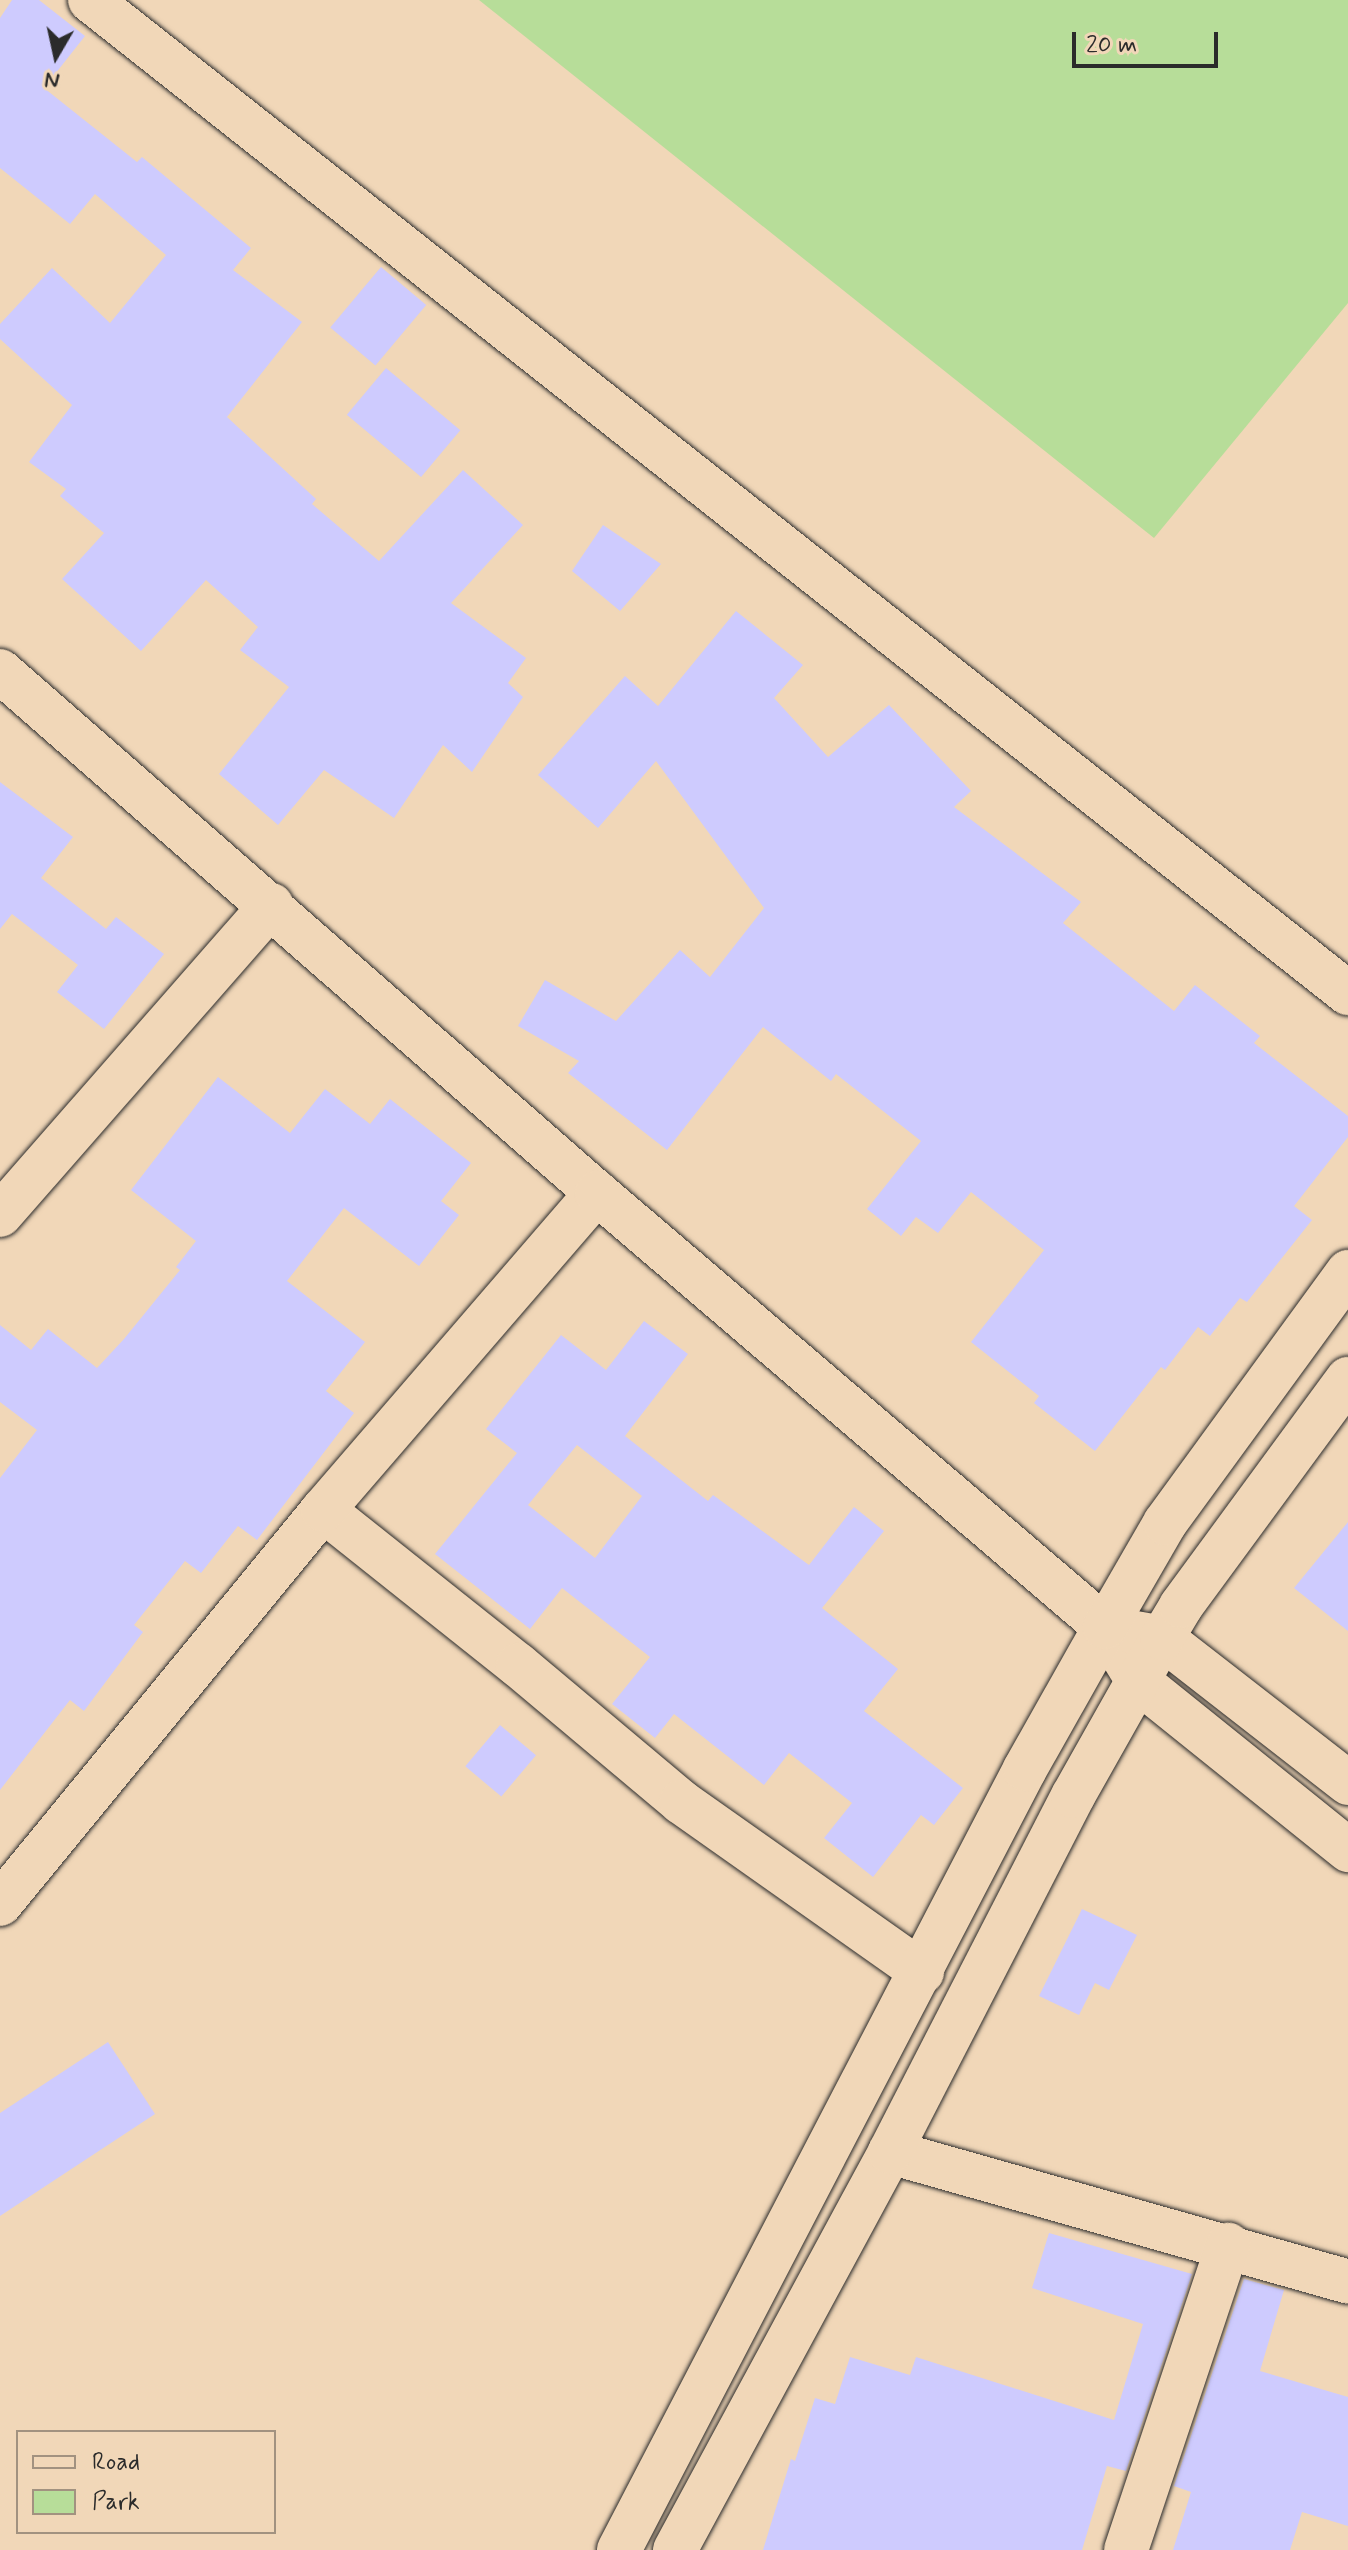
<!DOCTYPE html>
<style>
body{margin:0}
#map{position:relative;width:1348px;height:2550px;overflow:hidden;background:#f1d7b8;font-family:Mynerve,sans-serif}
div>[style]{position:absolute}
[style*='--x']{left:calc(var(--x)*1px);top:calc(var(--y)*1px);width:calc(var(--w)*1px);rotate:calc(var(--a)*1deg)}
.green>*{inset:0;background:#b7dd99}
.building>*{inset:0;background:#cecbfe;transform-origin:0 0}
.roads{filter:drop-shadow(0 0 2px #2b2b2b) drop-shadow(0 0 2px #2b2b2b)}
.minor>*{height:44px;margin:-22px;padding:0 22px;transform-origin:22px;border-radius:22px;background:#f1d7b8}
.tertiary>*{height:44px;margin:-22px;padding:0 22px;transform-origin:22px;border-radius:22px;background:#f1d7b8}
span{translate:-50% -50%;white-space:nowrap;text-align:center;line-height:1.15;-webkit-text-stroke:6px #f1d7b8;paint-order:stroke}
.legend{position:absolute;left:16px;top:2430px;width:260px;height:104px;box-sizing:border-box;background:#f1d7b8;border:2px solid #a29280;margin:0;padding:10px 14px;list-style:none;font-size:24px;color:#2b2b2b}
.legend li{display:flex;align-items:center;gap:16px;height:40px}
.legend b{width:40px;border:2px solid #a29280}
.north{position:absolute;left:16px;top:16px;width:80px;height:80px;-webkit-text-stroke:6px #f1d7b8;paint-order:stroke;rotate:189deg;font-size:22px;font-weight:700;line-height:32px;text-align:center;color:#2b2b2b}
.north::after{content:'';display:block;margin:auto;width:28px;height:36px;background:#2b2b2b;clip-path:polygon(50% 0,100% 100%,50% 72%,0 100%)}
.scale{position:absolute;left:1072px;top:32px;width:146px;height:36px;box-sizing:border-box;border:4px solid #2b2b2b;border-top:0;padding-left:10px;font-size:24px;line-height:28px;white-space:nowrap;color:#2b2b2b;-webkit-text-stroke:6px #f1d7b8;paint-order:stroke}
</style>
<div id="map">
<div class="green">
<i style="clip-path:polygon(479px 0,1348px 0,1348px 303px,1154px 538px)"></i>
</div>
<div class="building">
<i style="clip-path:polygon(12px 0,39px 0,85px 36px,44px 88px,137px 162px,142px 157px,251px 248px,233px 270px,302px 322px,227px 417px,316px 499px,312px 504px,379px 561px,463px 470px,523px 525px,451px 603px,526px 658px,508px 683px,523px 697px,472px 772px,443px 745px,394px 818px,324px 770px,278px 825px,219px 774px,289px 687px,240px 650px,258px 627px,206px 580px,141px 651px,62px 579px,104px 533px,60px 496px,66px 489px,29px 462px,72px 405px,0 339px,0 324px,52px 268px,110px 323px,166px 255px,95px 194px,70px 224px,0 168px,0 18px)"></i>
<i style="left:381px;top:267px;width:59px;height:79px;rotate:40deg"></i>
<i style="left:386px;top:368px;width:97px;height:61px;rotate:40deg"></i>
<i style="clip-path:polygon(603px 525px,661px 564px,620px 611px,572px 571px)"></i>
<i style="clip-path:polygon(736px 611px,803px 665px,774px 698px,828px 757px,889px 705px,971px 791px,954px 807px,1081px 902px,1063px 923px,1174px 1011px,1195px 985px,1260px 1036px,1254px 1043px,1348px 1116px,1348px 1137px,1294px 1206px,1312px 1220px,1247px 1302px,1240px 1298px,1210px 1336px,1198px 1327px,1165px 1370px,1161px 1367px,1095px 1451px,1034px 1403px,1039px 1396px,971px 1342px,1044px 1250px,971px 1192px,938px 1233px,916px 1217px,901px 1236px,867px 1209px,921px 1141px,836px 1074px,831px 1081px,763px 1027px,667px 1150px,568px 1073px,579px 1061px,518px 1026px,545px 980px,616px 1021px,680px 950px,710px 977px,764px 908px,656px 761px,598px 828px,538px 775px,625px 676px,658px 706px)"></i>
<i style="clip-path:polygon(0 782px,73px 837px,41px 878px,106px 929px,116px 917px,164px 954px,104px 1029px,57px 992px,78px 965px,12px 914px,0 929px)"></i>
<i style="clip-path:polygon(218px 1077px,290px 1133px,325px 1089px,370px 1124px,390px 1099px,471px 1163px,441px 1201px,459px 1215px,419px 1266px,344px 1208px,287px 1281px,365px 1342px,326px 1391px,354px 1413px,257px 1540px,238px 1526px,201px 1573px,185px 1561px,134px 1625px,143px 1632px,84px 1711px,70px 1700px,0 1790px,0 1478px,37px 1430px,0 1402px,0 1325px,31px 1350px,48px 1329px,97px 1368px,124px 1339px,180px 1270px,176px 1267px,196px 1241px,131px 1190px)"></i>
<i style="clip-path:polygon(evenodd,644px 1321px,688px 1354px,625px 1436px,708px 1501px,713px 1495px,809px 1565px,854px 1507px,884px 1531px,822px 1608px,898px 1669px,864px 1711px,963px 1788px,934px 1825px,921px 1815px,873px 1877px,824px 1838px,852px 1803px,789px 1753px,764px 1785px,674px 1714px,655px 1738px,612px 1704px,650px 1657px,562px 1588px,530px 1629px,435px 1554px,517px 1453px,486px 1429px,561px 1335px,606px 1370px,644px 1321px,577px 1445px,642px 1496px,595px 1558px,528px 1505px,577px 1445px)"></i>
<i style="clip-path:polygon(1348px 1522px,1348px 1631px,1294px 1588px)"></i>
<i style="left:500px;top:1725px;width:47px;height:54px;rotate:40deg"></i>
<i style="clip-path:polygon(1082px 1909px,1137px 1935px,1109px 1990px,1095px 1983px,1079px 2015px,1039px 1996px)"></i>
<i style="clip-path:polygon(108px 2042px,155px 2114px,0 2216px,0 2113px)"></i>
<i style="clip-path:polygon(1049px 2233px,1192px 2274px,1126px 2471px,1107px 2466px,1082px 2550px,763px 2550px,791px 2459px,795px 2461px,815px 2398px,835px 2404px,850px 2357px,910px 2375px,916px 2357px,1114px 2420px,1143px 2324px,1032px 2288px)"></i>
<i style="clip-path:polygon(1244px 2279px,1284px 2290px,1260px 2371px,1348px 2397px,1348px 2526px,1302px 2512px,1290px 2550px,1173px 2550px,1191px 2492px,1174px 2486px)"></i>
</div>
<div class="roads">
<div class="minor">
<i style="--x:90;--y:0;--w:1603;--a:38.29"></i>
<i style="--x:0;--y:1215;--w:412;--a:-48.8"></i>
<i style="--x:323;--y:1510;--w:249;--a:38.5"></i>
<i style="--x:518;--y:1665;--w:213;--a:40"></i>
<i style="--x:681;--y:1802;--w:295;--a:35.2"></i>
<i style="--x:0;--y:1904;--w:509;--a:-50.66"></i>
<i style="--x:323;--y:1510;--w:419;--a:-49.2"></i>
<i style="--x:890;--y:2152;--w:476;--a:15.8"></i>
<i style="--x:1126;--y:2550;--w:322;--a:-71.5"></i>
</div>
<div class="tertiary">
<i style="--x:0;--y:671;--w:793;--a:41.17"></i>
<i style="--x:597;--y:1193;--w:668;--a:40.51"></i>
<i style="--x:1105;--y:1627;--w:63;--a:58.6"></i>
<i style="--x:1138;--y:1681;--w:270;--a:38.8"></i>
<i style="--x:1135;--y:1633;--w:27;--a:10"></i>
<i style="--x:1162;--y:1638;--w:236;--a:37.9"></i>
<i style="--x:619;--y:2550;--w:880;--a:-62.53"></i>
<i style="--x:1025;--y:1769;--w:163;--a:-60.6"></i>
<i style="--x:1105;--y:1627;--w:120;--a:-60"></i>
<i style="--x:1165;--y:1523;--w:311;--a:-53.9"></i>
<i style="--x:675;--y:2550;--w:452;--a:-61.6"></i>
<i style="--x:890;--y:2152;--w:400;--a:-62.8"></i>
<i style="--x:1073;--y:1796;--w:181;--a:-60.6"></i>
<i style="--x:1162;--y:1638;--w:37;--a:-59"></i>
<i style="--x:1181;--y:1606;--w:282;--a:-53.7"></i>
</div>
</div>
<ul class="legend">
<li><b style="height:10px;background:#f1d7b8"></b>Road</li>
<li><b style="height:22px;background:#b7dd99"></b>Park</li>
</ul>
<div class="north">N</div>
<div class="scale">20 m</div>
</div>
